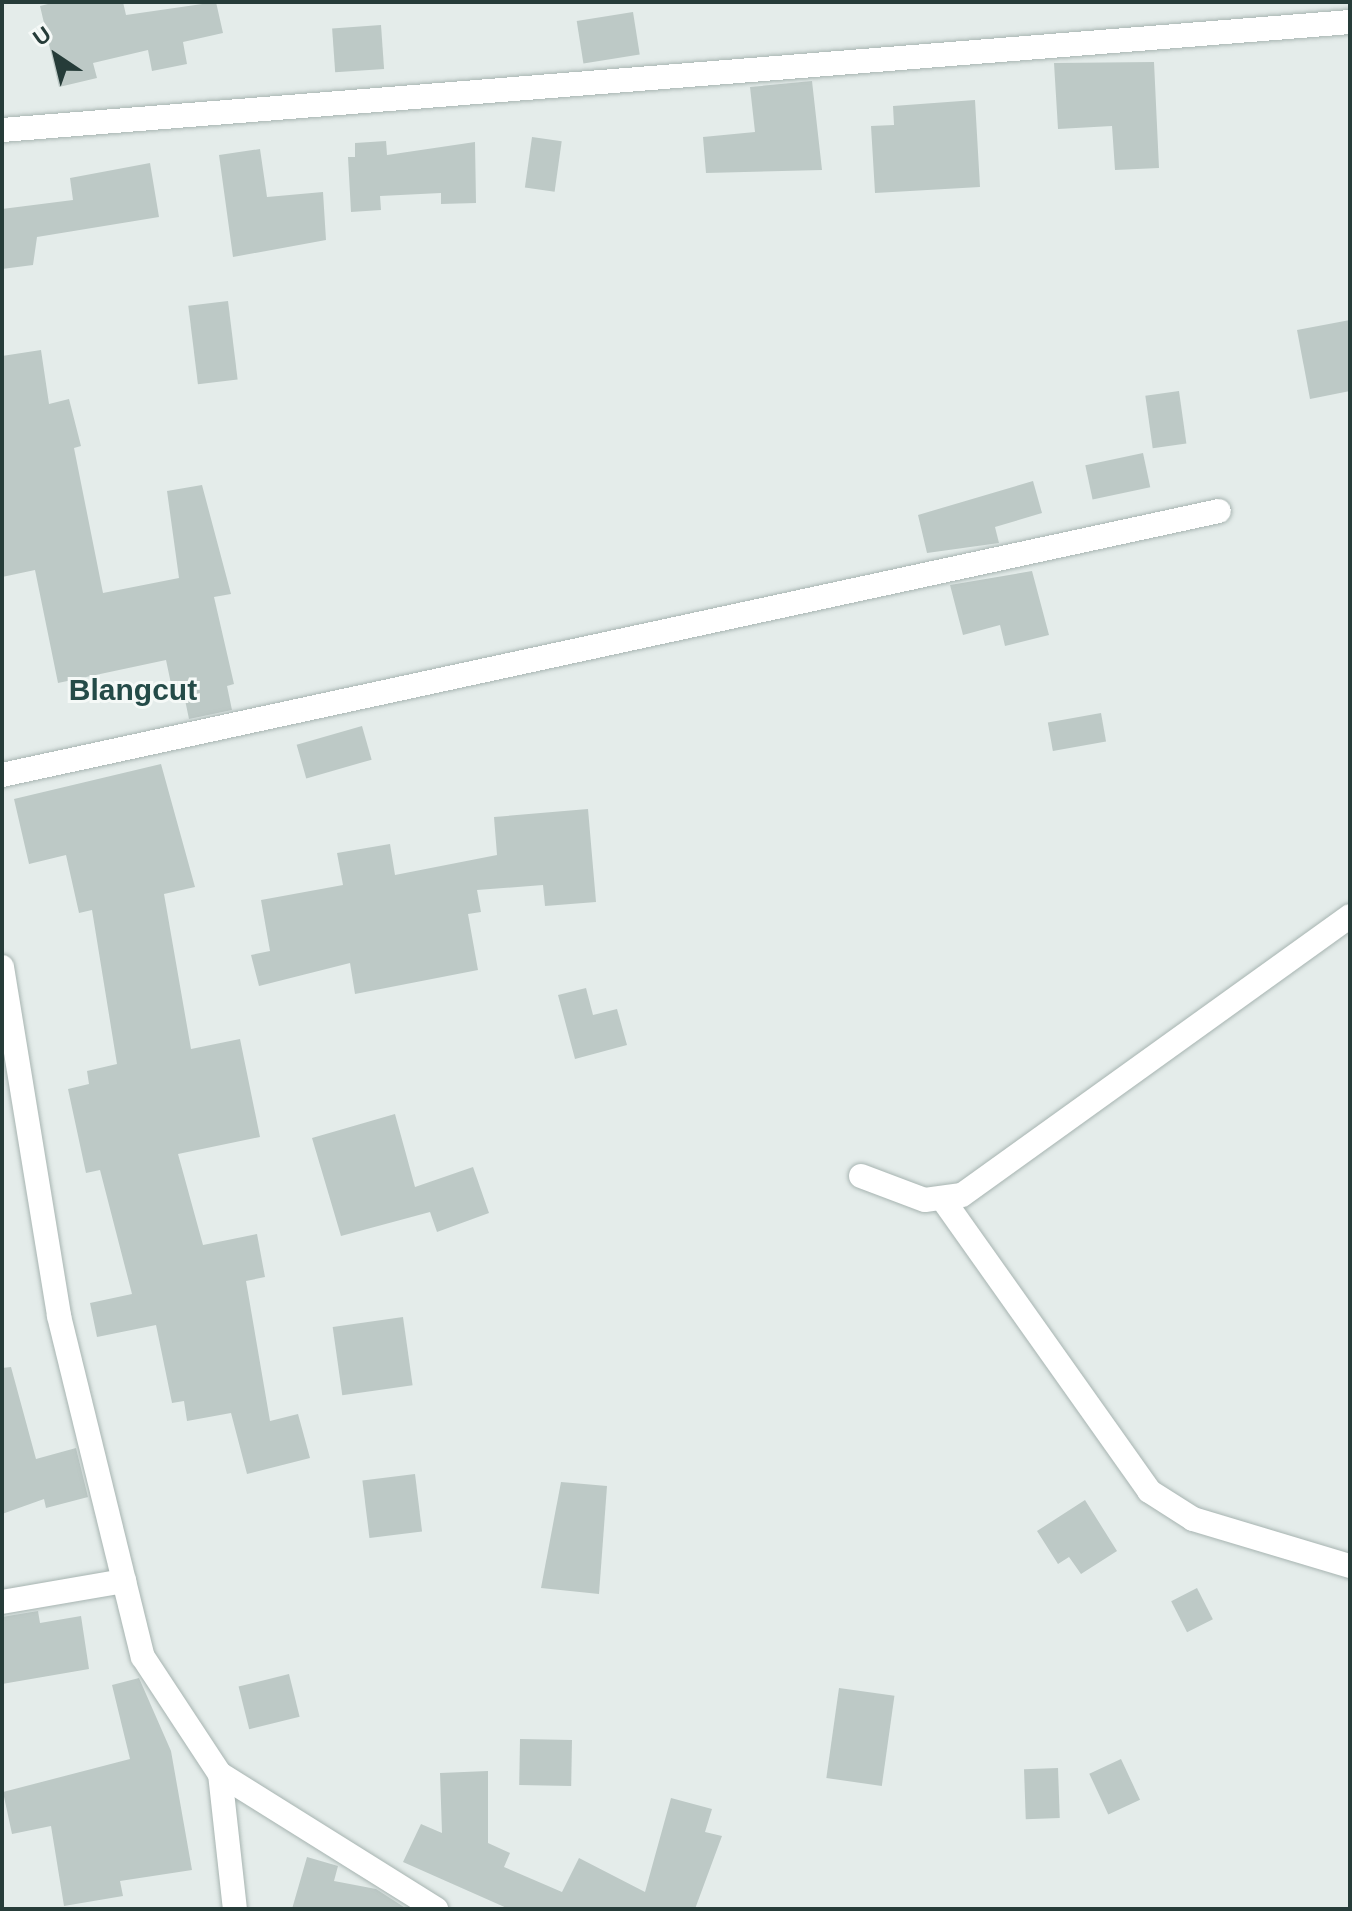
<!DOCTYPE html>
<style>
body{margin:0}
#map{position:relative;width:1352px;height:1911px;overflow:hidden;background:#e4ecea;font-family:Helvetica,sans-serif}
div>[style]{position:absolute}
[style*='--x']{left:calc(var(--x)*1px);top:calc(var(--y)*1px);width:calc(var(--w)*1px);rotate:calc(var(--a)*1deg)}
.building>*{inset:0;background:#bdc9c6;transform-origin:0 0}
.roads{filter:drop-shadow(0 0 2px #a7b4b1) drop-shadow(0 0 2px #a7b4b1)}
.minor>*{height:24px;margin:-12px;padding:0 12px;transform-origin:12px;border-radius:12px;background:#fff}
span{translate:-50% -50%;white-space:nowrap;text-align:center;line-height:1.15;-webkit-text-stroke:6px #f5f9f7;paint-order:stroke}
.quarter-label{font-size:30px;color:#244b48;font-weight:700}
.frame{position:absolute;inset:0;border:4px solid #263c39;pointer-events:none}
.north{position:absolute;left:16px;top:16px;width:80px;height:80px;-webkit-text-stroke:6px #f5f9f7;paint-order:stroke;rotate:325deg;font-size:22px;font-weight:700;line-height:32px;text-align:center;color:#263c39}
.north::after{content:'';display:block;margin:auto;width:28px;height:36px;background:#263c39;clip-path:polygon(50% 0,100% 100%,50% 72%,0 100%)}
</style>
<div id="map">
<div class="building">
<i style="clip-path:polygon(56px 2px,123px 2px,126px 15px,216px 2px,223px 33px,183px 42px,187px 64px,152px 71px,148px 50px,93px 63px,97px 78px,59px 87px,40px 6px)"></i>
<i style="left:633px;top:12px;width:43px;height:57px;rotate:81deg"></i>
<i style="left:381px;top:25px;width:44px;height:49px;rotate:86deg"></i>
<i style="clip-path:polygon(1154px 62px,1159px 168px,1115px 170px,1112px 126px,1058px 129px,1054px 63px)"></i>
<i style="clip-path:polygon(812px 81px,822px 170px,706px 173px,703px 137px,755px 132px,750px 87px)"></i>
<i style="clip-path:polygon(975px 100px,980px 187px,875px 193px,871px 126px,894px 125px,893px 106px)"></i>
<i style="left:532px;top:137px;width:30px;height:51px;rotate:8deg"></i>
<i style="clip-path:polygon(386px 141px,387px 155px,475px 142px,476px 203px,441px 204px,441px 193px,380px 196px,381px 210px,351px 212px,348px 157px,355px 157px,355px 143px)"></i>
<i style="clip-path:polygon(260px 149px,267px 197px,323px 192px,326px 240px,233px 257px,219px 155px)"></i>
<i style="clip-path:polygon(150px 163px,159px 217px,37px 237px,33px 265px,2px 269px,2px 209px,73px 200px,70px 178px)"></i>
<i style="left:228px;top:301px;width:79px;height:40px;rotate:83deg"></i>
<i style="clip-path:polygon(1350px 320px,1350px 391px,1310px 399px,1297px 330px)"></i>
<i style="clip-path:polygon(41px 350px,49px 404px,69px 399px,81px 446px,74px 448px,103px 593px,179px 578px,167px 491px,202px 485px,231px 594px,214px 597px,234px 684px,227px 686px,232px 710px,189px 719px,184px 695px,174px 698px,166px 660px,58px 683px,35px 570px,2px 577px,2px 356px)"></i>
<i style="left:1179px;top:391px;width:53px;height:34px;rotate:82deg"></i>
<i style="left:1143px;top:453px;width:35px;height:59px;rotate:78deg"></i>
<i style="clip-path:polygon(1033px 481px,1042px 513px,995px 527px,999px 543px,927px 553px,918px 515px)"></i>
<i style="clip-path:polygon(1032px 571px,1049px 635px,1005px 646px,1000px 625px,963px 635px,950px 585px)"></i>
<i style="left:1101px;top:713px;width:29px;height:54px;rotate:80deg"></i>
<i style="left:362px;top:726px;width:35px;height:68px;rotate:74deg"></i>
<i style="clip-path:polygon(161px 764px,195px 887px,164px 894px,191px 1049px,240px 1039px,260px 1137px,178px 1154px,203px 1245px,257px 1234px,265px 1277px,246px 1281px,270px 1421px,298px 1414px,310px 1458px,247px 1474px,231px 1413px,187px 1421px,184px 1401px,172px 1403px,156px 1325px,97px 1337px,90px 1303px,132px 1294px,100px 1170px,86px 1173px,68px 1089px,89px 1084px,87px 1071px,117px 1064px,92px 910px,79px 913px,66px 855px,29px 864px,14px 799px)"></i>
<i style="clip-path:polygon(588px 809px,596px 902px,545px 906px,543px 885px,477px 890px,481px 912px,468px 914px,478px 970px,355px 994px,350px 963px,259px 986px,251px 955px,270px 951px,261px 900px,343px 885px,337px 853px,390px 844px,395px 875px,497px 855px,494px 817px)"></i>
<i style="clip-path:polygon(586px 988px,593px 1015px,617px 1009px,627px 1045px,575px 1059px,558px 995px)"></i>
<i style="clip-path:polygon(395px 1114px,415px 1187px,473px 1167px,489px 1213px,437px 1232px,430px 1212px,341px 1236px,312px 1138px)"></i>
<i style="left:403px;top:1317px;width:69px;height:71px;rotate:82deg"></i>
<i style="clip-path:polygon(11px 1367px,36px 1459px,76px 1448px,88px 1497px,46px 1508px,44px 1499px,2px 1514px,2px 1368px)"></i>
<i style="left:415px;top:1474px;width:58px;height:53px;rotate:83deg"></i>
<i style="clip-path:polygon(561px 1482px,607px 1486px,599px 1594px,541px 1588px)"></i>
<i style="clip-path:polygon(1085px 1500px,1117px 1551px,1081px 1574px,1069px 1557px,1058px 1564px,1037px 1531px)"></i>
<i style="left:1197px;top:1588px;width:35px;height:29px;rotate:63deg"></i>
<i style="clip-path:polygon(38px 1611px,40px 1623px,81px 1616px,89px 1669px,2px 1684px,2px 1617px)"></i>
<i style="left:289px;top:1674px;width:44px;height:52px;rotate:76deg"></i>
<i style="clip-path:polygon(139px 1678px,171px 1751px,192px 1870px,120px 1881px,123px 1896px,64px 1906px,51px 1826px,12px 1834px,3px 1792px,130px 1759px,112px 1685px)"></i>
<i style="left:839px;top:1688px;width:56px;height:91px;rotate:8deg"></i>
<i style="left:520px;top:1739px;width:52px;height:46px;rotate:1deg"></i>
<i style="left:1121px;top:1759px;width:45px;height:35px;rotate:65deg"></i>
<i style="left:1058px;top:1768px;width:50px;height:34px;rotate:88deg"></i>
<i style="clip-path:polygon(488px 1771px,488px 1843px,510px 1853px,504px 1867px,562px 1892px,579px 1858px,645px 1892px,671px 1798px,712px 1809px,705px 1832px,722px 1836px,695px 1909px,509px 1909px,403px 1862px,421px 1824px,442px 1833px,440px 1773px)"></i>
<i style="clip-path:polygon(307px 1857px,338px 1866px,334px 1881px,376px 1889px,407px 1909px,292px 1909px)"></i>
</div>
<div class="roads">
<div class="minor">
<i style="--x:2;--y:130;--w:1352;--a:-4.58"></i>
<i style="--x:2;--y:775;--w:1245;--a:-12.24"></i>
<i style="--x:2;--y:967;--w:354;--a:80.7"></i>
<i style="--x:59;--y:1316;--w:351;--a:76.2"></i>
<i style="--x:143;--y:1657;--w:140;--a:56.7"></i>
<i style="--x:220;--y:1774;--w:255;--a:32"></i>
<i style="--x:861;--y:1176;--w:68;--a:20.6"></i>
<i style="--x:925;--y:1200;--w:37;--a:-8"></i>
<i style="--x:962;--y:1195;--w:478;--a:-35.7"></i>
<i style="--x:944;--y:1201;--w:355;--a:54.7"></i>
<i style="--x:1149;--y:1491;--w:52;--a:32.5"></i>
<i style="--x:1193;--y:1519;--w:164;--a:16.7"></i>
<i style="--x:2;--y:1602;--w:124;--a:-9.8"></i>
<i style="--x:220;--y:1774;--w:136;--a:83.7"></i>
</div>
</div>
<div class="quarter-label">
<span style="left:133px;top:690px">Blangcut</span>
</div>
<div class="frame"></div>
<div class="north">U</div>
</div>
